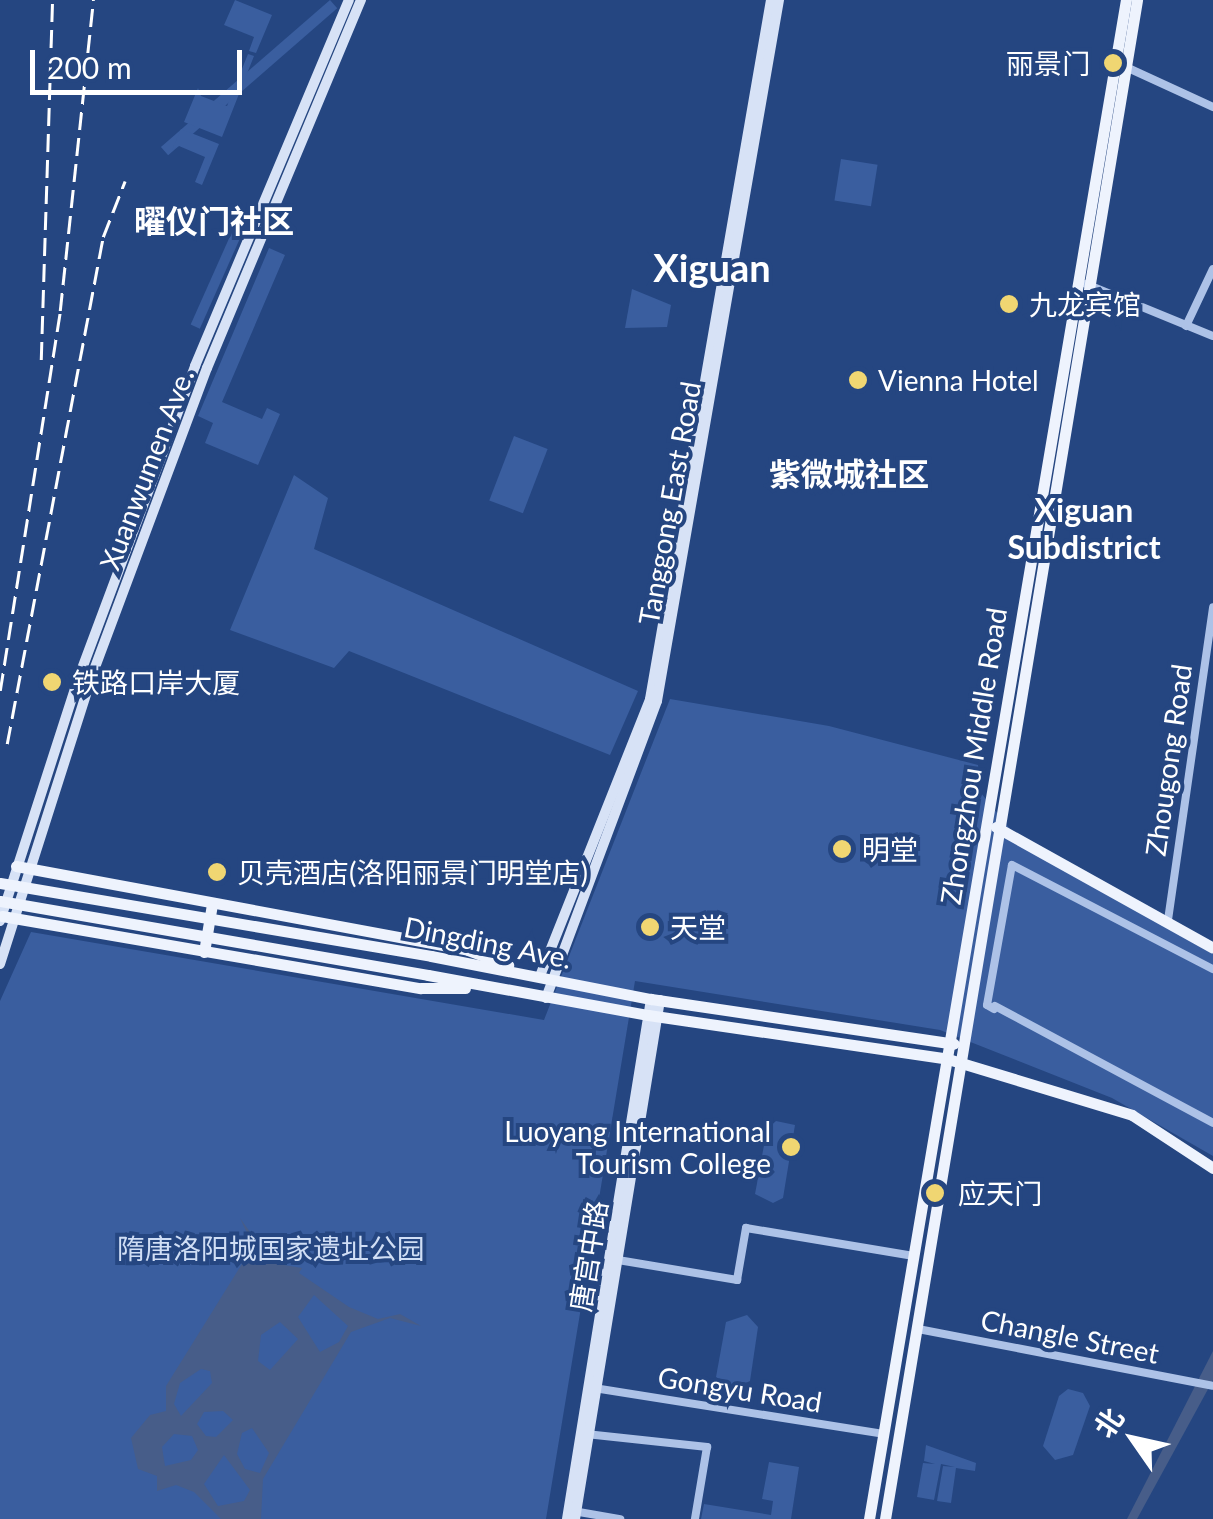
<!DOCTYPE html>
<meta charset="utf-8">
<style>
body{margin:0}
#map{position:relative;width:1213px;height:1519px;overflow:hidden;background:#254681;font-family:Lato,"Noto Sans SC",sans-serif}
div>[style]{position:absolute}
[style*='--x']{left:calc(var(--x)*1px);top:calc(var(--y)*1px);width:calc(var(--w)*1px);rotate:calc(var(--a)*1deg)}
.green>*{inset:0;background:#3a5e9f;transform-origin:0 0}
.water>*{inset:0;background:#475d89}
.street>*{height:8px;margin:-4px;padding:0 4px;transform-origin:4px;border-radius:4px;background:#adc2e7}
.secondary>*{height:10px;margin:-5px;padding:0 5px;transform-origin:5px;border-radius:5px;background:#d7e2f6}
.primary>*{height:11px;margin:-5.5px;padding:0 5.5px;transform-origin:5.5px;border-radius:5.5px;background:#eef3fd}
.rail>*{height:2.5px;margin-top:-1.25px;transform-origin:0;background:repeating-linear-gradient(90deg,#fff 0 18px,transparent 0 26px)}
.primary-bridge>*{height:11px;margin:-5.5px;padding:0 5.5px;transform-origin:5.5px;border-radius:5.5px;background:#eef3fd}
.dots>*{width:28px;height:28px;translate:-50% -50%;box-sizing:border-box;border:5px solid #254681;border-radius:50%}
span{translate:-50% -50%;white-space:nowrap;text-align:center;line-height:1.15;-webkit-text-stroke:8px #254681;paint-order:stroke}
.poi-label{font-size:28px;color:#fff}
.right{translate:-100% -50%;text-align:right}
.left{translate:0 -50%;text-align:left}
.street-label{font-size:28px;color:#fff}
.park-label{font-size:28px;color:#d0def5}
.quarter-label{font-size:32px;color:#fff;font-weight:700}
.district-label{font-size:38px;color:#fff;font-weight:700}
.north{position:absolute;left:1083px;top:1389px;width:100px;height:100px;-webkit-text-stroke:8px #254681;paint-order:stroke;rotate:304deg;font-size:28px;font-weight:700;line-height:40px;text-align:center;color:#fff}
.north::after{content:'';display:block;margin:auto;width:35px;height:45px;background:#fff;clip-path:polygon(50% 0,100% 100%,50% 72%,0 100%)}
.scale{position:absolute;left:30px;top:50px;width:212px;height:45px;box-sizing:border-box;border:5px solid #fff;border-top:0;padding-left:12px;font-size:30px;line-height:35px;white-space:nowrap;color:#fff;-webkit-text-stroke:8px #254681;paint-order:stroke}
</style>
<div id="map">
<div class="green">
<i style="clip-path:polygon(235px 0,272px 15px,256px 53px,249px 51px,254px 37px,224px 25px)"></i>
<i style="left:330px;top:0;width:11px;height:224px;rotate:49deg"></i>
<i style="clip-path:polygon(248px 54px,254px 56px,222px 137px,184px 122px,198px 88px,201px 96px,227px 106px)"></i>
<i style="clip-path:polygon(181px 129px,219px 144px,202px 185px,195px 182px,205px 157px,179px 146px,172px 150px)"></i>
<i style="left:841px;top:159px;width:37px;height:42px;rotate:9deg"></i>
<i style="left:235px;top:225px;width:10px;height:109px;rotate:24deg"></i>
<i style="clip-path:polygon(269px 248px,285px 255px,222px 402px,262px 419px,267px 408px,280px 414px,258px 465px,205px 443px,213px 423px,198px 416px)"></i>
<i style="clip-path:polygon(632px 289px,671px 305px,667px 327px,625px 328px)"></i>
<i style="left:514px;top:436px;width:36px;height:69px;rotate:21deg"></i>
<i style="clip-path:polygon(294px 475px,328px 498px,314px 549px,638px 691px,610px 755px,349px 651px,334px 668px,230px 630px)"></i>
<i style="clip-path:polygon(670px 699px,829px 726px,978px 765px,981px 793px,1023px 845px,1213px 954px,1213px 1156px,1112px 1098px,940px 1030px,635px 981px,546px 1519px,0 1519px,0 1001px,31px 932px,544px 1020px)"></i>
<i style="clip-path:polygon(776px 1121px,795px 1125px,783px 1198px,773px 1203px,755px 1194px,767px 1129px)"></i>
<i style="clip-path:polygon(747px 1315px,758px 1327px,750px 1381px,733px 1389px,716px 1377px,726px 1322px)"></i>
<i style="clip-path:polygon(1068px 1389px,1083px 1393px,1090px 1406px,1073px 1455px,1055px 1460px,1043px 1446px,1059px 1396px)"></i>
<i style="clip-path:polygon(926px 1445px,976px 1463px,975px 1471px,956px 1468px,951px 1503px,937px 1501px,943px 1466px,955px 1467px,941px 1464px,934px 1500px,917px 1497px,923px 1463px,935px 1464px,924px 1461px)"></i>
<i style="clip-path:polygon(769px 1462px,799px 1467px,791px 1519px,701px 1519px,704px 1504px,771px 1515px,773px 1501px,762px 1499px)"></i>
</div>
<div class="water">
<i style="clip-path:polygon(evenodd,240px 1218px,255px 1239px,279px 1246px,284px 1265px,302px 1268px,299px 1273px,349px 1307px,378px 1319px,400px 1314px,421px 1326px,390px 1318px,351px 1332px,263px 1479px,261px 1519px,221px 1519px,194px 1492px,176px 1485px,157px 1491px,157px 1476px,138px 1469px,131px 1438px,150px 1415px,166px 1411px,166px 1386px,245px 1259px,250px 1240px,240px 1218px,314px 1295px,348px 1326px,339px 1342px,320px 1352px,298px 1317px,314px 1295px,240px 1218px,280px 1322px,298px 1339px,270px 1370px,258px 1361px,261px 1335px,280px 1322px,240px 1218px,201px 1369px,210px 1371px,212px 1383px,181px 1416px,174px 1404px,180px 1383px,201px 1369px,240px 1218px,204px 1412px,223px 1411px,233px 1420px,216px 1437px,206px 1436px,197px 1424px,204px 1412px,240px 1218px,252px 1428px,269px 1453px,260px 1473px,245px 1469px,237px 1454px,242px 1433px,252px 1428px,240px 1218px,174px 1434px,192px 1436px,198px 1450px,191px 1460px,165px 1466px,162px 1447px,174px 1434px,240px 1218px,224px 1455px,250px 1490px,244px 1501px,218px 1506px,204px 1484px,224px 1455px)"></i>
<i style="clip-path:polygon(1213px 1351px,1213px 1380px,1137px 1519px,1127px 1519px)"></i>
</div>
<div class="street">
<i style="--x:1126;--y:67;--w:96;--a:24.7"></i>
<i style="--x:1086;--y:284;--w:137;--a:22.3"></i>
<i style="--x:1186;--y:326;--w:63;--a:-64.7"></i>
<i style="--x:1168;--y:920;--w:316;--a:-81.8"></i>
<i style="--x:995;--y:1006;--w:247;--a:28.2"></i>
<i style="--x:994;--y:1009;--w:8;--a:-150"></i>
<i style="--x:987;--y:1005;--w:142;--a:-79.9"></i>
<i style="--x:1012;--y:865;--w:226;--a:27.4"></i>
<i style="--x:618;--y:1260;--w:121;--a:9.5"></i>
<i style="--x:737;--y:1280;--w:53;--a:-80.2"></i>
<i style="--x:746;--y:1228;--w:170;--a:9.5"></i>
<i style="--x:918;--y:1329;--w:300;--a:10.9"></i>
<i style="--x:594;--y:1388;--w:293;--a:9"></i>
<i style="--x:586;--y:1434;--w:122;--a:6.1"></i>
<i style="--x:707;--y:1447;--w:73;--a:99.5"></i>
<i style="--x:573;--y:1511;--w:48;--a:9.7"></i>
</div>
<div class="secondary">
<i style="--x:0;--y:921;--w:260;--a:-72.1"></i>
<i style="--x:80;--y:674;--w:329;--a:-69.5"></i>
<i style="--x:195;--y:366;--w:397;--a:-67.2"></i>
<i style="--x:0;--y:964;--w:300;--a:-72.3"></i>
<i style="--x:91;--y:678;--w:331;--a:-69.5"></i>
<i style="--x:207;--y:368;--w:399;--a:-67.3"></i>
<i style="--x:540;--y:976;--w:298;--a:-68.3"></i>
<i style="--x:650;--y:699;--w:709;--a:-80.18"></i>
<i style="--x:546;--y:998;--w:317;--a:-69.5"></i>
<i style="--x:657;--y:701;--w:712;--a:-80.13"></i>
<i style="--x:567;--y:1519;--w:527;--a:-80.82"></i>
<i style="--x:575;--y:1519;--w:526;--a:-80.7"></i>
</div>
<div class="primary">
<i style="--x:996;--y:827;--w:248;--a:29.1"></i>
<i style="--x:16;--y:866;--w:460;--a:10.5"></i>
<i style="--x:468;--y:950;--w:43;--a:20.6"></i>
<i style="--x:2;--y:916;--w:425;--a:9.8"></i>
<i style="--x:421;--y:988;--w:44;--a:0"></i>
<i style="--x:204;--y:952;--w:49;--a:-80.5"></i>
<i style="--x:431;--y:956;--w:224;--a:11.1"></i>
<i style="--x:651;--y:999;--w:306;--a:8.4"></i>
<i style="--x:428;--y:975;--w:224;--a:10.3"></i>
<i style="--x:648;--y:1015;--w:303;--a:8.3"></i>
<i style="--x:948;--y:1059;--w:192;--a:16.9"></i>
<i style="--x:1132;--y:1115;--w:97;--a:33.2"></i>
<i style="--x:869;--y:1519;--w:1541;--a:-80.4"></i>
<i style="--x:885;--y:1519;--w:1540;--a:-80.58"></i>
</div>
<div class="rail">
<i style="--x:41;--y:360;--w:360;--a:-88.2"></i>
<i style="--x:0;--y:691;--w:385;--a:-81"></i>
<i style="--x:60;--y:311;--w:313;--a:-83.9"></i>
<i style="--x:7;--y:744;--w:516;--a:-79.28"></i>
<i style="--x:103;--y:237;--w:60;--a:-68.6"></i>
</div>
<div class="primary-bridge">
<i style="--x:0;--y:883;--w:437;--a:9.6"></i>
<i style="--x:0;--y:901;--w:434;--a:9.8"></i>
</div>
<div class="dots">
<i style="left:1113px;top:63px;background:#f0d672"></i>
<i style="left:1009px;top:304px;background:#f0d672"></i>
<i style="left:858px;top:380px;background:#f0d672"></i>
<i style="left:52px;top:682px;background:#f0d672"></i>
<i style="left:842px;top:849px;background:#f0d672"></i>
<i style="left:217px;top:872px;background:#f0d672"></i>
<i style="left:650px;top:927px;background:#f0d672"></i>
<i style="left:791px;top:1147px;background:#f0d672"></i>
<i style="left:935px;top:1193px;background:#f0d672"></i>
</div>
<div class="poi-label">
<span class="right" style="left:1090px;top:63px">丽景门</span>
<span class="left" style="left:1029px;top:304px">九龙宾馆</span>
<span class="left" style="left:878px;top:380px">Vienna Hotel</span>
<span class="left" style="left:72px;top:682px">铁路口岸大厦</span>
<span class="left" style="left:862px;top:849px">明堂</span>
<span class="left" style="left:237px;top:872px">贝壳酒店(洛阳丽景门明堂店)</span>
<span class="left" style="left:670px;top:927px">天堂</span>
<span class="right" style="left:771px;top:1147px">Luoyang International<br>Tourism College</span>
<span class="left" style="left:958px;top:1193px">应天门</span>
</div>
<div class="street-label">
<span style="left:146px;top:469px;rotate:-69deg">Xuanwumen Ave.</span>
<span style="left:669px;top:503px;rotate:-80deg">Tanggong East Road</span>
<span style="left:973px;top:756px;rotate:-81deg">Zhongzhou Middle Road</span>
<span style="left:1168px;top:760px;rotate:-82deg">Zhougong Road</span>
<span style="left:488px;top:942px;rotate:11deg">Dingding Ave.</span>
<span style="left:588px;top:1256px;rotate:-81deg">唐宫中路</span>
<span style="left:1070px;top:1336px;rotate:11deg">Changle Street</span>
<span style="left:740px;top:1389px;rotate:9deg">Gongyu Road</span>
</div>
<div class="park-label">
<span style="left:271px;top:1248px">隋唐洛阳城国家遗址公园</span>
</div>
<div class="quarter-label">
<span style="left:214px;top:221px">曜仪门社区</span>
<span style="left:849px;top:474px">紫微城社区</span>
<span style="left:1084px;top:529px">Xiguan<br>Subdistrict</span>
</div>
<div class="district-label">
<span style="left:712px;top:268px">Xiguan</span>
</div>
<div class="north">北</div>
<div class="scale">200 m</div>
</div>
